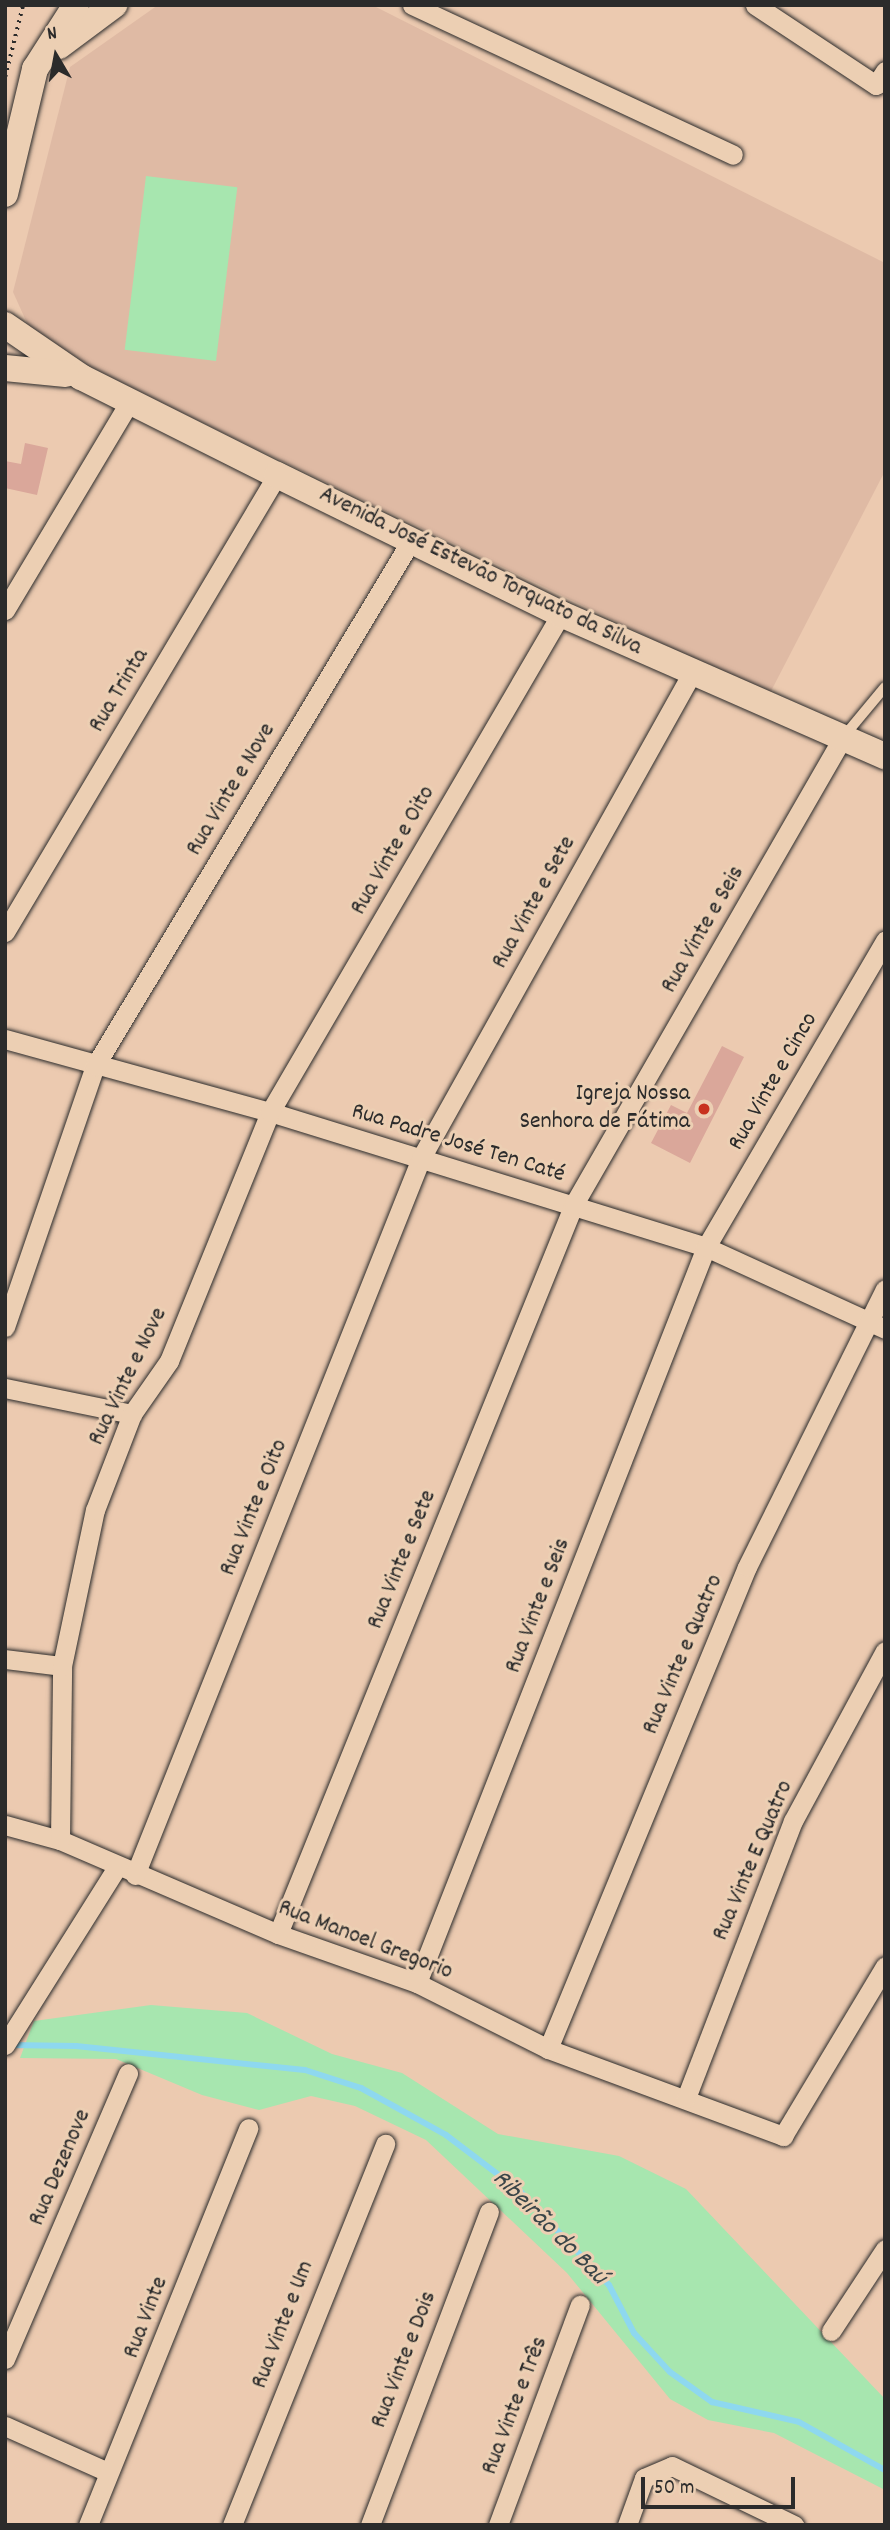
<!DOCTYPE html>
<meta charset="utf-8">
<style>
body{margin:0}
#map{position:relative;width:890px;height:2530px;overflow:hidden;background:#eccab0;font-family:Dekko,sans-serif}
div>[style]{position:absolute}
[style*='--x']{left:calc(var(--x)*1px);top:calc(var(--y)*1px);width:calc(var(--w)*1px);rotate:calc(var(--a)*1deg)}
.built>*{inset:0;background:#dfbaa4}
.green>*{inset:0;background:#a7e6af;transform-origin:0 0}
.stream>*{height:6px;margin:-3px;padding:0 3px;transform-origin:3px;border-radius:3px;background:#8ed8ef}
.building>*{inset:0;background:#daa79a}
.path>*{height:3.5px;margin-top:-1.75px;transform-origin:0;background:repeating-linear-gradient(90deg,#2b2b2b 0 2px,transparent 0 7px)}
.roads{filter:drop-shadow(0 0 2px #2b2b2b) drop-shadow(0 0 2px #2b2b2b)}
.lane>*{height:10px;margin:-5px;padding:0 5px;transform-origin:5px;border-radius:5px;background:#eccfb3}
.street>*{height:19px;margin:-9.5px;padding:0 9.5px;transform-origin:9.5px;border-radius:9.5px;background:#eccfb3}
.secondary>*{height:26px;margin:-13px;padding:0 13px;transform-origin:13px;border-radius:13px;background:#eccfb3}
.dots>*{width:19px;height:19px;translate:-50% -50%;box-sizing:border-box;border:4px solid #eccfb3;border-radius:50%}
span{translate:-50% -50%;white-space:nowrap;text-align:center;line-height:1.15;-webkit-text-stroke:6px #eccfb3;paint-order:stroke}
.street-label{font-size:24px;color:#2b2b2b}
.poi-label{font-size:24px;color:#2b2b2b}
.right{translate:-100% -50%;text-align:right}
.water-label{font-size:26px;color:#3a4548;font-style:italic}
.frame{position:absolute;inset:0;border:7px solid #2b2b2b;pointer-events:none}
.north{position:absolute;left:21px;top:21px;width:70px;height:70px;-webkit-text-stroke:5px #eccfb3;paint-order:stroke;rotate:350deg;font-size:19px;font-weight:700;line-height:28px;text-align:center;color:#2b2b2b}
.north::after{content:'';display:block;margin:auto;width:24px;height:32px;background:#2b2b2b;clip-path:polygon(50% 0,100% 100%,50% 72%,0 100%)}
.scale{position:absolute;left:641px;top:2477px;width:154px;height:32px;box-sizing:border-box;border:4px solid #2b2b2b;border-top:0;padding-left:9px;font-size:21px;line-height:24px;white-space:nowrap;color:#2b2b2b;-webkit-text-stroke:5px #eccfb3;paint-order:stroke}
</style>
<div id="map">
<div class="built">
<i style="clip-path:polygon(158px 5px,372px 5px,885px 263px,885px 471px,769px 695px,51px 350px,27px 323px,13px 292px,70px 67px)"></i>
</div>
<div class="green">
<i style="left:146px;top:176px;width:92px;height:175px;rotate:7deg"></i>
<i style="clip-path:polygon(151px 2005px,247px 2013px,332px 2054px,402px 2073px,498px 2134px,619px 2156px,686px 2189px,885px 2399px,885px 2490px,774px 2433px,708px 2420px,670px 2399px,567px 2273px,426px 2140px,355px 2106px,311px 2096px,259px 2110px,202px 2095px,116px 2059px,20px 2058px,34px 2021px)"></i>
</div>
<div class="stream">
<i style="--x:8;--y:2045;--w:68;--a:0.8"></i>
<i style="--x:76;--y:2046;--w:230;--a:6"></i>
<i style="--x:305;--y:2070;--w:59;--a:17.8"></i>
<i style="--x:361;--y:2088;--w:97;--a:28.9"></i>
<i style="--x:446;--y:2135;--w:93;--a:37.1"></i>
<i style="--x:520;--y:2191;--w:129;--a:46.6"></i>
<i style="--x:609;--y:2285;--w:54;--a:62.5"></i>
<i style="--x:634;--y:2333;--w:53;--a:47.3"></i>
<i style="--x:670;--y:2372;--w:52;--a:35.5"></i>
<i style="--x:712;--y:2402;--w:89;--a:12.9"></i>
<i style="--x:799;--y:2422;--w:98;--a:29.2"></i>
</div>
<div class="building">
<i style="clip-path:polygon(25px 443px,48px 448px,37px 495px,5px 488px,5px 461px,21px 464px)"></i>
<i style="clip-path:polygon(722px 1046px,744px 1057px,690px 1163px,651px 1143px,671px 1105px,687px 1113px)"></i>
</div>
<div class="path">
<i style="--x:5;--y:77;--w:74;--a:-76"></i>
</div>
<div class="roads">
<div class="lane">
<i style="--x:845;--y:735;--w:62;--a:-50.2"></i>
</div>
<div class="street">
<i style="--x:412;--y:5;--w:354;--a:25"></i>
<i style="--x:755;--y:5;--w:145;--a:33.5"></i>
<i style="--x:876;--y:85;--w:17;--a:-57"></i>
<i style="--x:5;--y:610;--w:241;--a:-59.1"></i>
<i style="--x:5;--y:932;--w:532;--a:-59.24"></i>
<i style="--x:5;--y:1039;--w:275;--a:15.4"></i>
<i style="--x:270;--y:1112;--w:456;--a:17.2"></i>
<i style="--x:706;--y:1247;--w:197;--a:24.6"></i>
<i style="--x:5;--y:1327;--w:276;--a:-71"></i>
<i style="--x:95;--y:1066;--w:615;--a:-58.97"></i>
<i style="--x:5;--y:1388;--w:130;--a:11.6"></i>
<i style="--x:5;--y:1659;--w:57;--a:7"></i>
<i style="--x:5;--y:1825;--w:57;--a:15.3"></i>
<i style="--x:60;--y:1840;--w:237;--a:23.3"></i>
<i style="--x:278;--y:1934;--w:147;--a:19.4"></i>
<i style="--x:417;--y:1983;--w:147;--a:26.7"></i>
<i style="--x:548;--y:2049;--w:251;--a:20.3"></i>
<i style="--x:783;--y:2136;--w:198;--a:-59"></i>
<i style="--x:60;--y:1840;--w:174;--a:-89.3"></i>
<i style="--x:62;--y:1666;--w:159;--a:-78.1"></i>
<i style="--x:95;--y:1510;--w:103;--a:-68.9"></i>
<i style="--x:132;--y:1414;--w:65;--a:-55.1"></i>
<i style="--x:169;--y:1361;--w:269;--a:-67.9"></i>
<i style="--x:270;--y:1112;--w:577;--a:-59.7"></i>
<i style="--x:135;--y:1875;--w:772;--a:-68.25"></i>
<i style="--x:421;--y:1158;--w:556;--a:-60.81"></i>
<i style="--x:278;--y:1934;--w:788;--a:-67.93"></i>
<i style="--x:574;--y:1204;--w:539;--a:-60.06"></i>
<i style="--x:417;--y:1983;--w:791;--a:-68.56"></i>
<i style="--x:706;--y:1247;--w:355;--a:-59.7"></i>
<i style="--x:5;--y:2045;--w:210;--a:-57.8"></i>
<i style="--x:548;--y:2049;--w:521;--a:-67.57"></i>
<i style="--x:747;--y:1567;--w:310;--a:-63.6"></i>
<i style="--x:686;--y:2098;--w:297;--a:-68.9"></i>
<i style="--x:793;--y:1821;--w:193;--a:-61.6"></i>
<i style="--x:831;--y:2331;--w:98;--a:-56.6"></i>
<i style="--x:5;--y:2359;--w:311;--a:-66.7"></i>
<i style="--x:5;--y:2426;--w:113;--a:24.1"></i>
<i style="--x:88;--y:2525;--w:428;--a:-68"></i>
<i style="--x:232;--y:2525;--w:411;--a:-68.1"></i>
<i style="--x:370;--y:2525;--w:335;--a:-69.2"></i>
<i style="--x:498;--y:2525;--w:235;--a:-69.6"></i>
<i style="--x:627;--y:2525;--w:50;--a:-70.1"></i>
<i style="--x:644;--y:2478;--w:30;--a:-23"></i>
<i style="--x:672;--y:2466;--w:136;--a:25.8"></i>
</div>
<div class="secondary">
<i style="--x:59;--y:46;--w:69;--a:-36.7"></i>
<i style="--x:5;--y:194;--w:129;--a:-76.5"></i>
<i style="--x:35;--y:69;--w:76;--a:-57.4"></i>
<i style="--x:5;--y:325;--w:92;--a:34.4"></i>
<i style="--x:81;--y:377;--w:219;--a:26.6"></i>
<i style="--x:277;--y:475;--w:316;--a:26.1"></i>
<i style="--x:561;--y:614;--w:354;--a:23.7"></i>
<i style="--x:5;--y:368;--w:61;--a:5.6"></i>
</div>
</div>
<div class="dots">
<i style="left:704px;top:1109px;background:#c8321e"></i>
</div>
<div class="street-label">
<span style="left:480px;top:572px;rotate:26deg">Avenida José Estevão Torquato da Silva</span>
<span style="left:120px;top:691px;rotate:-59deg">Rua Trinta</span>
<span style="left:232px;top:790px;rotate:-59deg">Rua Vinte e Nove</span>
<span style="left:394px;top:851px;rotate:-60deg">Rua Vinte e Oito</span>
<span style="left:535px;top:903px;rotate:-61deg">Rua Vinte e Sete</span>
<span style="left:704px;top:930px;rotate:-60deg">Rua Vinte e Seis</span>
<span style="left:774px;top:1082px;rotate:-60deg">Rua Vinte e Cinco</span>
<span style="left:458px;top:1144px;rotate:17deg">Rua Padre José Ten Caté</span>
<span style="left:129px;top:1377px;rotate:-64deg">Rua Vinte e Nove</span>
<span style="left:255px;top:1508px;rotate:-68deg">Rua Vinte e Oito</span>
<span style="left:403px;top:1560px;rotate:-68deg">Rua Vinte e Sete</span>
<span style="left:539px;top:1606px;rotate:-69deg">Rua Vinte e Seis</span>
<span style="left:684px;top:1655px;rotate:-67deg">Rua Vinte e Quatro</span>
<span style="left:754px;top:1861px;rotate:-67deg">Rua Vinte E Quatro</span>
<span style="left:365px;top:1941px;rotate:21deg">Rua Manoel Gregorio</span>
<span style="left:61px;top:2168px;rotate:-67deg">Rua Dezenove</span>
<span style="left:147px;top:2318px;rotate:-69deg">Rua Vinte</span>
<span style="left:284px;top:2325px;rotate:-69deg">Rua Vinte e Um</span>
<span style="left:405px;top:2360px;rotate:-69deg">Rua Vinte e Dois</span>
<span style="left:516px;top:2406px;rotate:-69deg">Rua Vinte e Três</span>
</div>
<div class="poi-label">
<span class="right" style="left:690px;top:1109px">Igreja Nossa<br>Senhora de Fátima</span>
</div>
<div class="water-label">
<span style="left:549px;top:2228px;rotate:45deg">Ribeirão do Baú</span>
</div>
<div class="frame"></div>
<div class="north">N</div>
<div class="scale">50 m</div>
</div>
